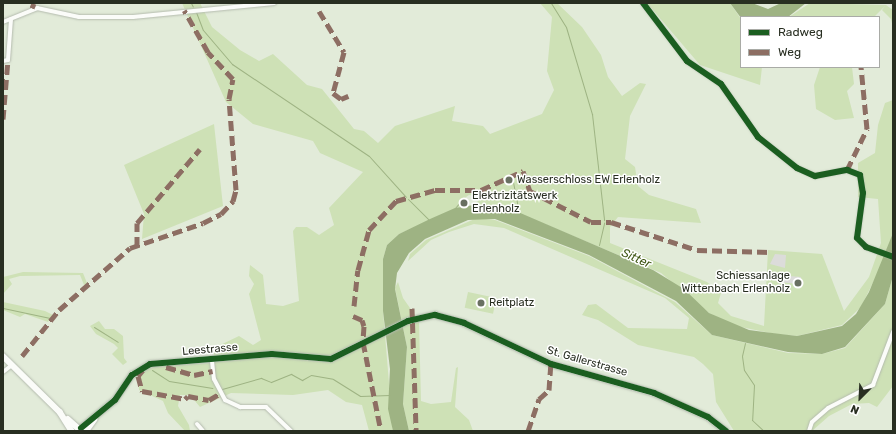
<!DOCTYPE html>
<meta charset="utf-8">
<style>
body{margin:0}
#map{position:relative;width:896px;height:434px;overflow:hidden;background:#e2ebd9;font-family:Rubik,sans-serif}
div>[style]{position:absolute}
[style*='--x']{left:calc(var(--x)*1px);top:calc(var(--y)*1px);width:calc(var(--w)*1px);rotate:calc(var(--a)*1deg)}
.green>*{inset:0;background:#cee1b6;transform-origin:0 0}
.water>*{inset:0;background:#9eb383}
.stream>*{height:1px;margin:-0.5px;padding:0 0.5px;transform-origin:0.5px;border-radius:0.5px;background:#9eb383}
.building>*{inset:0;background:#dcdcda}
.roads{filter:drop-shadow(0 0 1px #b4bbae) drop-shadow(0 0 1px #b4bbae)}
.street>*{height:4px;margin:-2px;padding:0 2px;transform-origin:2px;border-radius:2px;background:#fbfcf9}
.secondary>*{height:5.5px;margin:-2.75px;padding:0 2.75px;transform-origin:2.75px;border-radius:2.75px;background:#fbfcf9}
.quiet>*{height:5px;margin-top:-2.5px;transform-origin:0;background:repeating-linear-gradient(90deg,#8d6e63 0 10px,transparent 0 15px)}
.cycleway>*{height:6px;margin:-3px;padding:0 3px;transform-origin:3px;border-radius:3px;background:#1b5e20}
.dots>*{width:11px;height:11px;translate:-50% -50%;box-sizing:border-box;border:2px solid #fff;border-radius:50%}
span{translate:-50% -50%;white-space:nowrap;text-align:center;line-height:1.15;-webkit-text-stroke:3px #fff;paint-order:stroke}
.poi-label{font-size:11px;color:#282e21}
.left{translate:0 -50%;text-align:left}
.right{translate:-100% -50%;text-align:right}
.street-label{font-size:11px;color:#282e21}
.water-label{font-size:12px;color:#3c5411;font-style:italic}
.frame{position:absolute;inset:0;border:4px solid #282e21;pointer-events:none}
.legend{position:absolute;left:740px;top:16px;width:140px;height:52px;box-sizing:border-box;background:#fff;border:1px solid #a9aba6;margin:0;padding:5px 7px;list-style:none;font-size:12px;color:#282e21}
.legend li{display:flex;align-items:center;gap:8px;height:20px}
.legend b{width:20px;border:1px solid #a9aba6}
.north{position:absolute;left:840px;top:378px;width:40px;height:40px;-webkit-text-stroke:3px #fff;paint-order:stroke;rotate:204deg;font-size:11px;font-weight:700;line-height:16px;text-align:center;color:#282e21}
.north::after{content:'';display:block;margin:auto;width:14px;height:18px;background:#282e21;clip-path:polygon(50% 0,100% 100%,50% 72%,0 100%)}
</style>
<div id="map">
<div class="green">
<i style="clip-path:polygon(182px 3px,200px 3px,212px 27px,240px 50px,259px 61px,273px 54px,307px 85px,322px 89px,354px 129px,364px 131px,378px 143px,395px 126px,455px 106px,452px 121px,483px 126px,490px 134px,542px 114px,554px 90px,547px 71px,552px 17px,540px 3px,557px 3px,582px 27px,601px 55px,608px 77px,622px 96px,640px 83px,646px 84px,630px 116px,625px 159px,635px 167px,638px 186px,649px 195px,696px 209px,701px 223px,618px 217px,610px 227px,610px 243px,707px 282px,721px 293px,718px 303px,731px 316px,764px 326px,768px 250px,822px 254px,844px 311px,869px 277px,881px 243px,878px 199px,858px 197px,858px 163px,875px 153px,878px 125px,885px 103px,893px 100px,893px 233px,885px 258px,861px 307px,842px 325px,797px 336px,775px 334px,731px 325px,709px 313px,661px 273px,533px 219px,498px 207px,474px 205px,482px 197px,469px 195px,459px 202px,460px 207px,399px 234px,387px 245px,383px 259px,383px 311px,393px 431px,369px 431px,362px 405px,346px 402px,328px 390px,293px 395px,231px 393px,200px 407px,190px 395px,180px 395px,178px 406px,189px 425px,190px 431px,185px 431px,168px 413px,163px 401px,139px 390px,138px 374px,155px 366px,214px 363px,214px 348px,239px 336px,253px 345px,261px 340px,249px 294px,254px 284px,249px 276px,250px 265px,263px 275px,266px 304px,283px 306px,299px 301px,293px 231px,296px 227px,307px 227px,319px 235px,334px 225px,329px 208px,363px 172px,320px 153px,313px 141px,253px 124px,226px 102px)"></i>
<i style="clip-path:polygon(647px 3px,730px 3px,741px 19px,741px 67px,762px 67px,760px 85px,700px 65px)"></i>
<i style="clip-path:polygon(810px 3px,886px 5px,893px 10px,893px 28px,891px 19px,882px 10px,885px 6px,874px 17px,789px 17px)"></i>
<i style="clip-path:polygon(820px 67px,852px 67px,854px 84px,847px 91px,854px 118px,835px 120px,816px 109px,814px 85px)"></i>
<i style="clip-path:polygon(214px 124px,223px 206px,142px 239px,144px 214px,124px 165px)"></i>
<i style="clip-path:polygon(477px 218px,495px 220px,589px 256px,675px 302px,712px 335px,788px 353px,822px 354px,845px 348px,885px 304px,893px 276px,893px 386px,877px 407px,869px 403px,852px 404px,829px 416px,812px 431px,734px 431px,716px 402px,713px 374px,703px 364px,694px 357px,638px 345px,598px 320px,582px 315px,588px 305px,596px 304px,628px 328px,687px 329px,689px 318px,665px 298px,504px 228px,474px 224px,449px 232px,431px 240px,408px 261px,410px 254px,426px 240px)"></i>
<i style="clip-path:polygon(23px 272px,83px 273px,87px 283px,84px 285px,80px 275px,20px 276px,9px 279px,12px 284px,3px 294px,3px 277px)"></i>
<i style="clip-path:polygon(398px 282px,403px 298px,419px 321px,421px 401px,431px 404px,451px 402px,456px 368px,458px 367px,455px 407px,469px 420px,473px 431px,409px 431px,403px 404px,407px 347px,395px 288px)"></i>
<i style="left:468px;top:292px;width:29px;height:16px;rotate:12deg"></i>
<i style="clip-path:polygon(3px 302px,45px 311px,53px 315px,48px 322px,25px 314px,20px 317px,3px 310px)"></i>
<i style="clip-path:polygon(99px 321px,105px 329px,114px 329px,123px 336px,124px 358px,127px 362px,123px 365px,112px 354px,118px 348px,114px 344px,96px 334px,90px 326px)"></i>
</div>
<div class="water">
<i style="clip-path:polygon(730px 3px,752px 3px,768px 9px,781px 3px,806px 3px,788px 17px,741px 18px)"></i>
<i style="clip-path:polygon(474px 205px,511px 209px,653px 270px,684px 289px,709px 313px,749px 330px,797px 336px,842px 326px,856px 314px,869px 292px,893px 233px,893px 276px,885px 304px,845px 347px,822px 354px,788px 352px,712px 335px,676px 301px,589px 255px,495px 219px,468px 220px,425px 239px,409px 253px,397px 273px,395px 289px,407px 347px,403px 404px,409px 431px,393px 431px,388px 409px,390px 369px,383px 311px,383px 259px,387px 245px,399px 234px,430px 219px,455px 208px)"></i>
</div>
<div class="stream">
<i style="--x:191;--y:3;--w:4;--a:63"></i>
<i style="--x:551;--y:3;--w:28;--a:58"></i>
<i style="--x:566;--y:27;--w:91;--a:73.4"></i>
<i style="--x:592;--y:114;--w:107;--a:83.5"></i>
<i style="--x:196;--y:12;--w:19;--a:69"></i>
<i style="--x:203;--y:30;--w:45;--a:49.5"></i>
<i style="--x:232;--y:64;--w:165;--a:33.9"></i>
<i style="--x:369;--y:156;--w:55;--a:47.9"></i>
<i style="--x:513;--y:182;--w:33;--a:79"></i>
<i style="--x:408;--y:199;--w:30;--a:45"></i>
<i style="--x:455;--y:208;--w:8;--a:-50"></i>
<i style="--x:599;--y:245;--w:23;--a:-77"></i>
<i style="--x:3;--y:308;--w:48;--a:12"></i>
<i style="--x:94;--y:327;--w:28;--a:32"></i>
<i style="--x:745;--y:343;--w:13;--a:103"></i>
<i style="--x:742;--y:356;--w:14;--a:82"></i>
<i style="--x:744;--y:370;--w:18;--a:56"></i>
<i style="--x:754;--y:385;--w:35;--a:93"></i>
<i style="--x:752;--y:420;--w:16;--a:43"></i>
<i style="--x:152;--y:370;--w:20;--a:33"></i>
<i style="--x:169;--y:381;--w:44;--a:9.2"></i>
<i style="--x:222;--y:389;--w:41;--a:-15.8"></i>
<i style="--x:261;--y:378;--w:11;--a:22"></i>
<i style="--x:271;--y:382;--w:22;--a:-22"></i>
<i style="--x:291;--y:374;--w:13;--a:29"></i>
<i style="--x:302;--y:380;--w:10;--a:-29"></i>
<i style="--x:311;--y:375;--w:22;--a:10"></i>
<i style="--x:333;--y:379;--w:32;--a:32"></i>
<i style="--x:360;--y:396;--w:30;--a:-2"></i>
</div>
<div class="building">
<i style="clip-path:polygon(775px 254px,786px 255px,785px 268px,770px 264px)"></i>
<i style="clip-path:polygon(778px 275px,801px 277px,801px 281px,799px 284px,778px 282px)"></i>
</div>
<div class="roads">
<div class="street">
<i style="--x:643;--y:3;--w:73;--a:52.8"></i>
<i style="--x:687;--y:61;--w:41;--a:34.1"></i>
<i style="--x:721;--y:84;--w:65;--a:55.1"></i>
<i style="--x:758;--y:137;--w:50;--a:38.5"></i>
<i style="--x:797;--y:168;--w:20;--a:24"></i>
<i style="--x:815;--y:176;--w:33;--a:-11"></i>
<i style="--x:847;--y:170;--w:14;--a:21"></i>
<i style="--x:860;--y:175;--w:18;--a:81"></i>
<i style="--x:863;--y:193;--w:45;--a:97.6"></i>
<i style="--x:857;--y:238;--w:13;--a:45"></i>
<i style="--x:866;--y:247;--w:29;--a:20"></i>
<i style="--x:3;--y:22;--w:37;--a:-22"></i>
<i style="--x:37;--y:8;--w:43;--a:12.1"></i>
<i style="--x:79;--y:17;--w:54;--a:0"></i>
<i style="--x:133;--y:17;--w:142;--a:-5.7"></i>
<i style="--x:3;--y:61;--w:5;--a:-11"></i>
<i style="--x:8;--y:60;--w:41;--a:-85.8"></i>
<i style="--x:212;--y:361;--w:18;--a:84"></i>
<i style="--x:214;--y:379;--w:24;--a:62"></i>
<i style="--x:225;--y:400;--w:17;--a:25"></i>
<i style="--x:240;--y:407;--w:26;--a:0"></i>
<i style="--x:266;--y:407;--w:35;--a:44"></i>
<i style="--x:3;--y:372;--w:11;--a:-38"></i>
<i style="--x:197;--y:424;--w:9;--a:49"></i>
<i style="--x:809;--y:431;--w:9;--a:-72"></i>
<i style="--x:812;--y:422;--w:21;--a:-41"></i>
<i style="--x:828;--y:408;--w:51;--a:-27.1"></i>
<i style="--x:873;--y:385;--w:57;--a:-69.3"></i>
</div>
<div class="secondary">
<i style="--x:3;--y:356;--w:80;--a:44.5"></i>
<i style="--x:60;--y:412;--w:22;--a:58"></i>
<i style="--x:68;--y:419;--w:12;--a:42"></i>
<i style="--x:81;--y:428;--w:44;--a:-39.5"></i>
<i style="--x:115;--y:400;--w:30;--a:-56"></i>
<i style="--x:132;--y:375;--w:21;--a:-31"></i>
<i style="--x:150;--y:364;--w:122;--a:-4.7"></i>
<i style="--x:272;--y:354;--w:59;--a:4.8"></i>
<i style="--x:331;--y:359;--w:86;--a:-26.3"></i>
<i style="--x:408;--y:321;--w:28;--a:-13"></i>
<i style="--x:435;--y:315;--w:30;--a:15"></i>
<i style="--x:464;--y:323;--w:96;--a:25.2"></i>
<i style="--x:551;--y:364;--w:107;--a:15.7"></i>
<i style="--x:654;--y:393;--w:59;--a:24"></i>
<i style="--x:708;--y:417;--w:23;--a:38"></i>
<i style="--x:86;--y:431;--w:14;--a:-54"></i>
</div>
</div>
<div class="quiet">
<i style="--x:32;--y:8;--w:5;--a:-68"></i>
<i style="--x:319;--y:11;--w:48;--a:58.6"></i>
<i style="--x:344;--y:52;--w:42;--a:105"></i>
<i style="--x:333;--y:93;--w:10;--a:37"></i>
<i style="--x:341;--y:99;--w:8;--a:-23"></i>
<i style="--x:3;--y:119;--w:59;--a:-85.2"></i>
<i style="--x:847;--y:170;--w:46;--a:-64"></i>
<i style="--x:867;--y:129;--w:62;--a:-95.5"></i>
<i style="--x:137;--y:246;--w:23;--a:-90"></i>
<i style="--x:137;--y:223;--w:97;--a:-49.6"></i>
<i style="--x:354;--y:306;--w:36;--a:-84"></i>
<i style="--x:358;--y:270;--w:41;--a:-74.6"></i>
<i style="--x:369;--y:230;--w:40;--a:-47"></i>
<i style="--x:396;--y:201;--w:41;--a:-15.8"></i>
<i style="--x:435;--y:190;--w:46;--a:0"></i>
<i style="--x:481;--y:190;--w:46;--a:-24.3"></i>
<i style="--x:523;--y:171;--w:21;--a:71"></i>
<i style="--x:530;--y:191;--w:68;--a:26.9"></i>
<i style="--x:591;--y:222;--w:20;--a:0"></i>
<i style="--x:611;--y:222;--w:90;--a:18"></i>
<i style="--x:697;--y:250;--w:73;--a:1.6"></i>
<i style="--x:412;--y:308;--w:123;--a:88.1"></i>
<i style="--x:353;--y:316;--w:10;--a:24"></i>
<i style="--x:362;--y:320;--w:6;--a:72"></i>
<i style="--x:364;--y:326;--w:16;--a:94"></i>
<i style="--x:363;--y:342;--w:91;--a:78.6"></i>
<i style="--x:22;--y:356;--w:59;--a:-51.2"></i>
<i style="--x:59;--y:310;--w:94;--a:-41.1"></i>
<i style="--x:130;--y:248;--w:77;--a:-18.9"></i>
<i style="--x:203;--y:223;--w:20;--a:-27"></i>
<i style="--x:221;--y:214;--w:18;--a:-47"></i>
<i style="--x:233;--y:201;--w:11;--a:-75"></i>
<i style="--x:236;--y:190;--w:91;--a:-94.4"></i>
<i style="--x:229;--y:99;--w:20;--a:-79"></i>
<i style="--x:233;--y:79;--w:37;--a:-133"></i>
<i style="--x:208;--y:52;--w:48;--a:-119.7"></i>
<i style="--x:166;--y:367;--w:29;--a:16"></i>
<i style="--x:194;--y:375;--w:19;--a:-12"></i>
<i style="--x:143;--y:370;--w:8;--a:130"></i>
<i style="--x:138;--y:376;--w:16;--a:75"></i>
<i style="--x:142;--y:391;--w:44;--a:10.5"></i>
<i style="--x:185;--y:399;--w:4;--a:-45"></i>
<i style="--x:188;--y:396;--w:21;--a:11"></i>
<i style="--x:209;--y:400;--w:12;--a:-31"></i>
<i style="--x:528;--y:431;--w:34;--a:-71"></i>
<i style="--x:539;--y:399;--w:13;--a:-42"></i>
<i style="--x:549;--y:390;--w:26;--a:-86"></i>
</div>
<div class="cycleway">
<i style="--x:643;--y:3;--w:73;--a:52.8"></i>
<i style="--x:687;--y:61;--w:41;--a:34.1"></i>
<i style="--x:721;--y:84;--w:65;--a:55.1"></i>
<i style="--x:758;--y:137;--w:50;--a:38.5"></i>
<i style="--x:797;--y:168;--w:20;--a:24"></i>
<i style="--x:815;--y:176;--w:33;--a:-11"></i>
<i style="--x:847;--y:170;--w:14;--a:21"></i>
<i style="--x:860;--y:175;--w:18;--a:81"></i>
<i style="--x:863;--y:193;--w:45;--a:97.6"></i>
<i style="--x:857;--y:238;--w:13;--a:45"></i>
<i style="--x:866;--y:247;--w:29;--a:20"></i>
<i style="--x:81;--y:428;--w:44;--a:-39.5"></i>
<i style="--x:115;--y:400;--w:30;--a:-56"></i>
<i style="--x:132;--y:375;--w:21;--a:-31"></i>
<i style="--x:150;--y:364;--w:122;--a:-4.7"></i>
<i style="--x:272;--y:354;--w:59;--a:4.8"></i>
<i style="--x:331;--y:359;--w:86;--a:-26.3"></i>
<i style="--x:408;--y:321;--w:28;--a:-13"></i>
<i style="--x:435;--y:315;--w:30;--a:15"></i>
<i style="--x:464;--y:323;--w:96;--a:25.2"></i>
<i style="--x:551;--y:364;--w:107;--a:15.7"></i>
<i style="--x:654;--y:393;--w:59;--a:24"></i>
<i style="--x:708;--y:417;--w:23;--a:38"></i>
</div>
<div class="dots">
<i style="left:509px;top:180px;background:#697061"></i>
<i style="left:464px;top:203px;background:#697061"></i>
<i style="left:798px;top:283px;background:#697061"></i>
<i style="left:481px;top:303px;background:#697061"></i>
</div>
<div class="poi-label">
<span class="left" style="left:517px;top:180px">Wasserschloss EW Erlenholz</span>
<span class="left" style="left:472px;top:203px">Elektrizitätswerk<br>Erlenholz</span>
<span class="right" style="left:790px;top:283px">Schiessanlage<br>Wittenbach Erlenholz</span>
<span class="left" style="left:489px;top:303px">Reitplatz</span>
</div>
<div class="street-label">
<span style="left:210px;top:350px;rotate:-5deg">Leestrasse</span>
<span style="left:587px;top:362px;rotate:16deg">St. Gallerstrasse</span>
</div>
<div class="water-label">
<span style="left:636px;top:259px;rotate:24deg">Sitter</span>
</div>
<div class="frame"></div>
<ul class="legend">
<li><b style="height:5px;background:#1b5e20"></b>Radweg</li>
<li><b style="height:5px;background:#8d6e63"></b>Weg</li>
</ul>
<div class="north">N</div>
</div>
